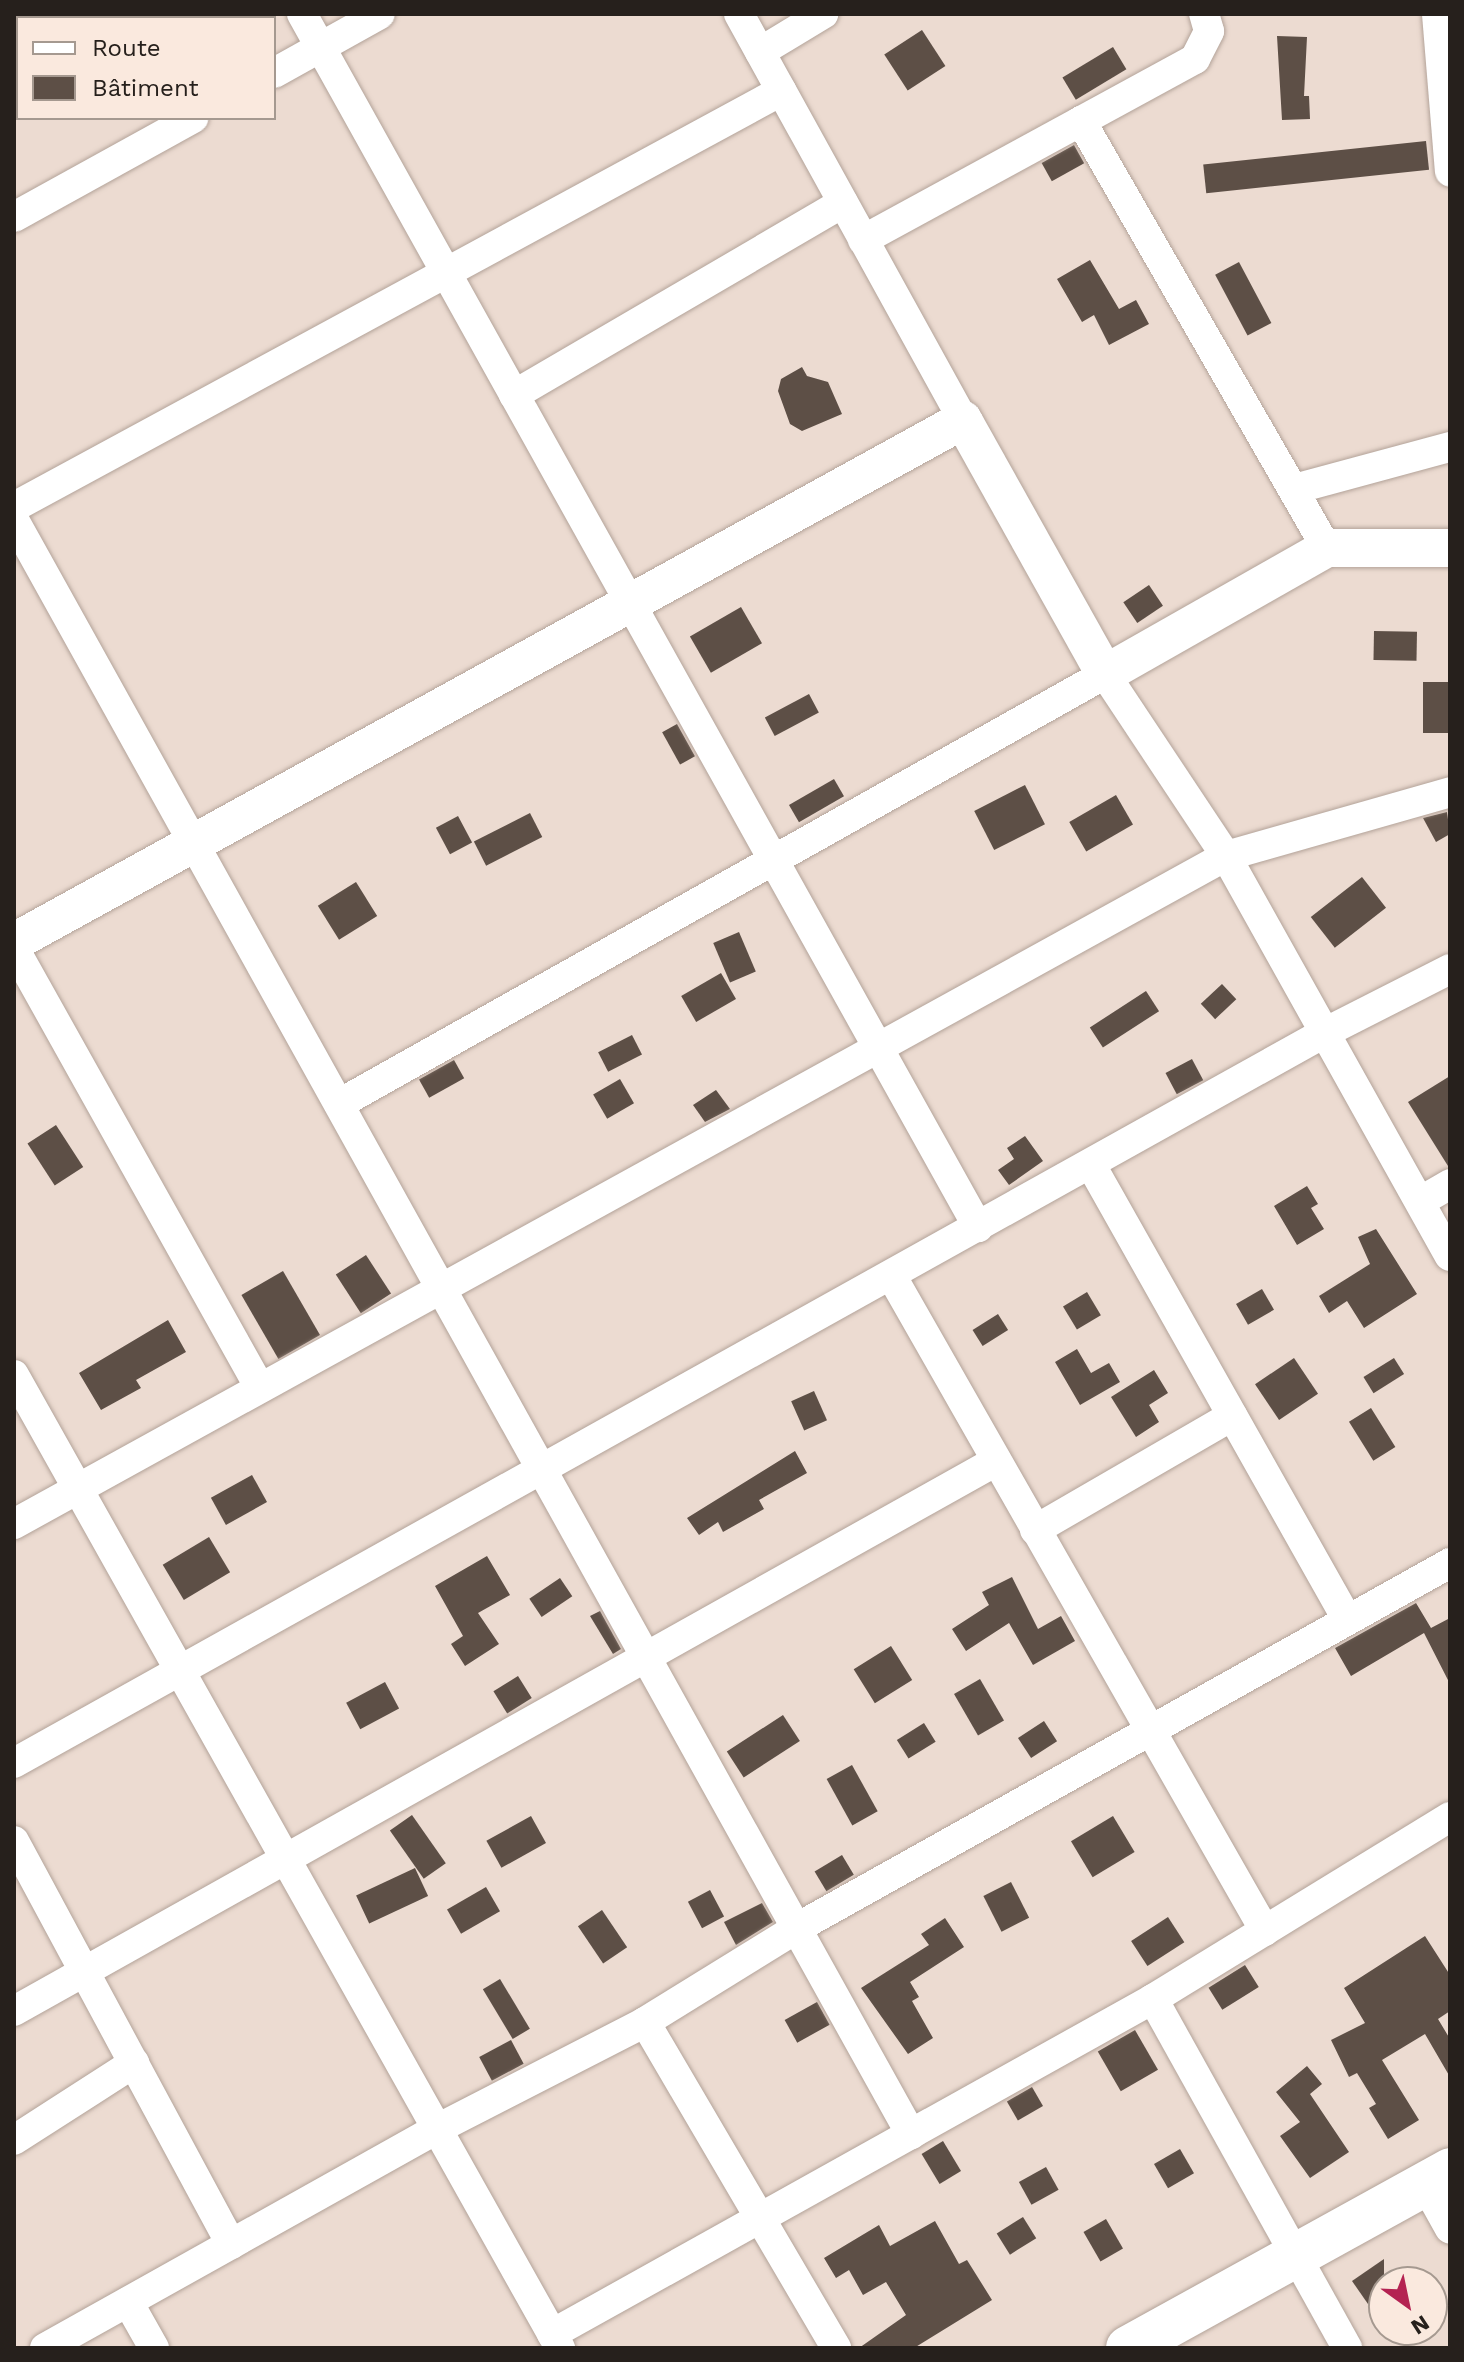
<!DOCTYPE html>
<meta charset="utf-8">
<style>
body{margin:0}
#map{position:relative;width:1464px;height:2362px;overflow:hidden;background:#ecdbd1;font-family:"Work Sans",sans-serif}
div>[style]{position:absolute}
[style*='--x']{left:calc(var(--x)*1px);top:calc(var(--y)*1px);width:calc(var(--w)*1px);rotate:calc(var(--a)*1deg)}
.building>*{inset:0;background:#5d4f46;transform-origin:0 0}
.roads{filter:drop-shadow(0 0 2px #b3a399) drop-shadow(0 0 2px #b3a399)}
.minor>*{height:30px;margin:-15px;padding:0 15px;transform-origin:15px;border-radius:15px;background:#fff}
.tertiary>*{height:38px;margin:-19px;padding:0 19px;transform-origin:19px;border-radius:19px;background:#fff}
.primary>*{height:44px;margin:-22px;padding:0 22px;transform-origin:22px;border-radius:22px;background:#fff}
span{translate:-50% -50%;white-space:nowrap;text-align:center;line-height:1.15;-webkit-text-stroke:8px #fae9de;paint-order:stroke}
.frame{position:absolute;inset:0;border:16px solid #26201c;pointer-events:none}
.legend{position:absolute;left:16px;top:16px;width:260px;height:104px;box-sizing:border-box;background:#fae9de;border:2px solid #a59990;margin:0;padding:10px 14px;list-style:none;font-size:24px;color:#26201c}
.legend li{display:flex;align-items:center;gap:16px;height:40px}
.legend b{width:40px;border:2px solid #a59990}
.north{position:absolute;left:1368px;top:2266px;width:80px;height:80px;box-sizing:border-box;background:#fae9de;border:2px solid #a59990;border-radius:50%;rotate:147deg;font-size:22px;font-weight:700;line-height:32px;text-align:center;color:#26201c}
.north::after{content:'';display:block;margin:auto;width:28px;height:36px;background:#b42352;clip-path:polygon(50% 0,100% 100%,50% 72%,0 100%)}
</style>
<div id="map">
<div class="building">
<i style="left:922px;top:30px;width:43px;height:45px;rotate:57deg"></i>
<i style="clip-path:polygon(1277px 36px,1307px 37px,1304px 96px,1309px 96px,1310px 119px,1282px 120px)"></i>
<i style="left:1113px;top:47px;width:26px;height:59px;rotate:59deg"></i>
<i style="left:1426px;top:141px;width:29px;height:224px;rotate:84deg"></i>
<i style="left:1074px;top:145px;width:21px;height:37px;rotate:61deg"></i>
<i style="clip-path:polygon(1090px 260px,1119px 309px,1136px 300px,1149px 324px,1109px 345px,1094px 315px,1082px 322px,1057px 279px)"></i>
<i style="left:1239px;top:262px;width:69px;height:27px;rotate:62deg"></i>
<i style="clip-path:polygon(802px 367px,807px 376px,828px 382px,842px 414px,802px 431px,790px 424px,778px 391px,781px 379px)"></i>
<i style="left:1149px;top:585px;width:25px;height:31px;rotate:56deg"></i>
<i style="left:741px;top:607px;width:42px;height:59px;rotate:60deg"></i>
<i style="left:1374px;top:631px;width:43px;height:29px;rotate:1deg"></i>
<i style="left:1423px;top:682px;width:27px;height:51px"></i>
<i style="left:809px;top:694px;width:21px;height:50px;rotate:62deg"></i>
<i style="left:677px;top:724px;width:37px;height:17px;rotate:61deg"></i>
<i style="left:834px;top:779px;width:20px;height:52px;rotate:60deg"></i>
<i style="left:1025px;top:785px;width:44px;height:57px;rotate:63deg"></i>
<i style="left:1116px;top:795px;width:34px;height:54px;rotate:60deg"></i>
<i style="clip-path:polygon(1447px 812px,1450px 834px,1436px 842px,1423px 818px)"></i>
<i style="left:530px;top:813px;width:27px;height:63px;rotate:63deg"></i>
<i style="left:458px;top:816px;width:30px;height:25px;rotate:62deg"></i>
<i style="left:1362px;top:877px;width:39px;height:65px;rotate:52deg"></i>
<i style="left:356px;top:882px;width:40px;height:45px;rotate:58deg"></i>
<i style="left:739px;top:932px;width:43px;height:28px;rotate:67deg"></i>
<i style="left:721px;top:973px;width:30px;height:46px;rotate:60deg"></i>
<i style="left:1222px;top:984px;width:21px;height:29px;rotate:47deg"></i>
<i style="left:1146px;top:991px;width:24px;height:67px;rotate:57deg"></i>
<i style="left:632px;top:1035px;width:22px;height:38px;rotate:63deg"></i>
<i style="left:1192px;top:1059px;width:24px;height:30px;rotate:62deg"></i>
<i style="left:454px;top:1060px;width:21px;height:40px;rotate:61deg"></i>
<i style="clip-path:polygon(1450px 1076px,1450px 1166px,1448px 1166px,1408px 1102px)"></i>
<i style="left:620px;top:1079px;width:28px;height:31px;rotate:60deg"></i>
<i style="clip-path:polygon(716px 1090px,730px 1109px,705px 1122px,693px 1105px)"></i>
<i style="left:56px;top:1125px;width:50px;height:34px;rotate:57deg"></i>
<i style="clip-path:polygon(1025px 1136px,1043px 1161px,1009px 1185px,998px 1170px,1014px 1159px,1007px 1148px)"></i>
<i style="clip-path:polygon(1307px 1186px,1318px 1204px,1311px 1208px,1324px 1229px,1297px 1245px,1274px 1206px)"></i>
<i style="clip-path:polygon(1376px 1229px,1417px 1294px,1364px 1328px,1347px 1301px,1329px 1313px,1319px 1296px,1370px 1264px,1358px 1237px)"></i>
<i style="left:366px;top:1255px;width:46px;height:36px;rotate:57deg"></i>
<i style="left:283px;top:1271px;width:74px;height:48px;rotate:60deg"></i>
<i style="left:1262px;top:1289px;width:24px;height:30px;rotate:60deg"></i>
<i style="left:1087px;top:1292px;width:27px;height:28px;rotate:59deg"></i>
<i style="left:998px;top:1314px;width:19px;height:30px;rotate:58deg"></i>
<i style="clip-path:polygon(168px 1320px,186px 1352px,136px 1380px,141px 1388px,101px 1410px,79px 1373px)"></i>
<i style="clip-path:polygon(1077px 1349px,1091px 1373px,1109px 1363px,1120px 1382px,1080px 1405px,1055px 1362px)"></i>
<i style="left:1294px;top:1358px;width:43px;height:47px;rotate:56deg"></i>
<i style="left:1394px;top:1358px;width:19px;height:36px;rotate:58deg"></i>
<i style="clip-path:polygon(1154px 1370px,1168px 1393px,1149px 1405px,1159px 1422px,1136px 1437px,1111px 1397px)"></i>
<i style="left:814px;top:1391px;width:32px;height:25px;rotate:66deg"></i>
<i style="left:1371px;top:1408px;width:46px;height:26px;rotate:58deg"></i>
<i style="clip-path:polygon(795px 1451px,807px 1473px,759px 1500px,764px 1509px,723px 1532px,718px 1522px,699px 1535px,687px 1518px)"></i>
<i style="left:252px;top:1475px;width:31px;height:47px;rotate:61deg"></i>
<i style="left:209px;top:1537px;width:41px;height:54px;rotate:59deg"></i>
<i style="clip-path:polygon(487px 1556px,510px 1595px,478px 1613px,499px 1644px,465px 1666px,451px 1644px,463px 1636px,435px 1586px)"></i>
<i style="clip-path:polygon(1012px 1577px,1038px 1629px,1061px 1616px,1075px 1641px,1033px 1665px,1009px 1623px,966px 1651px,952px 1629px,989px 1605px,982px 1592px)"></i>
<i style="left:560px;top:1578px;width:22px;height:37px;rotate:56deg"></i>
<i style="clip-path:polygon(1416px 1603px,1431px 1628px,1450px 1618px,1450px 1684px,1424px 1633px,1351px 1676px,1335px 1648px)"></i>
<i style="clip-path:polygon(600px 1611px,621px 1649px,613px 1654px,590px 1616px)"></i>
<i style="left:891px;top:1646px;width:40px;height:44px;rotate:58deg"></i>
<i style="left:518px;top:1676px;width:26px;height:29px;rotate:58deg"></i>
<i style="left:980px;top:1679px;width:48px;height:30px;rotate:60deg"></i>
<i style="left:385px;top:1682px;width:30px;height:44px;rotate:62deg"></i>
<i style="left:783px;top:1715px;width:31px;height:67px;rotate:57deg"></i>
<i style="left:1044px;top:1721px;width:24px;height:31px;rotate:57deg"></i>
<i style="left:924px;top:1723px;width:22px;height:32px;rotate:58deg"></i>
<i style="left:852px;top:1765px;width:53px;height:29px;rotate:61deg"></i>
<i style="left:412px;top:1815px;width:59px;height:27px;rotate:55deg"></i>
<i style="left:531px;top:1816px;width:31px;height:51px;rotate:61deg"></i>
<i style="left:1113px;top:1816px;width:42px;height:49px;rotate:59deg"></i>
<i style="left:842px;top:1855px;width:23px;height:32px;rotate:59deg"></i>
<i style="left:415px;top:1868px;width:31px;height:65px;rotate:65deg"></i>
<i style="left:1011px;top:1882px;width:40px;height:31px;rotate:63deg"></i>
<i style="left:486px;top:1887px;width:28px;height:45px;rotate:60deg"></i>
<i style="left:710px;top:1890px;width:30px;height:25px;rotate:62deg"></i>
<i style="clip-path:polygon(762px 1903px,773px 1922px,736px 1945px,724px 1922px)"></i>
<i style="left:602px;top:1910px;width:45px;height:29px;rotate:56deg"></i>
<i style="left:1168px;top:1917px;width:30px;height:44px;rotate:57deg"></i>
<i style="clip-path:polygon(945px 1918px,964px 1947px,910px 1982px,919px 1997px,912px 2001px,933px 2038px,908px 2054px,861px 1988px,929px 1945px,921px 1934px)"></i>
<i style="clip-path:polygon(1425px 1936px,1450px 1975px,1450px 2011px,1438px 2019px,1450px 2039px,1450px 2077px,1425px 2034px,1382px 2060px,1419px 2120px,1388px 2139px,1369px 2108px,1376px 2104px,1357px 2073px,1349px 2077px,1331px 2040px,1365px 2023px,1344px 1988px)"></i>
<i style="left:1245px;top:1965px;width:26px;height:43px;rotate:58deg"></i>
<i style="left:500px;top:1979px;width:58px;height:20px;rotate:59deg"></i>
<i style="left:817px;top:2002px;width:26px;height:37px;rotate:61deg"></i>
<i style="left:1135px;top:2030px;width:46px;height:43px;rotate:60deg"></i>
<i style="left:511px;top:2040px;width:27px;height:36px;rotate:62deg"></i>
<i style="clip-path:polygon(1307px 2066px,1322px 2084px,1310px 2094px,1349px 2152px,1310px 2178px,1280px 2136px,1300px 2122px,1276px 2092px)"></i>
<i style="left:1032px;top:2087px;width:22px;height:29px;rotate:60deg"></i>
<i style="left:943px;top:2141px;width:35px;height:25px;rotate:59deg"></i>
<i style="left:1180px;top:2149px;width:28px;height:30px;rotate:60deg"></i>
<i style="left:1046px;top:2167px;width:26px;height:31px;rotate:61deg"></i>
<i style="left:1023px;top:2217px;width:25px;height:31px;rotate:58deg"></i>
<i style="left:1106px;top:2219px;width:34px;height:26px;rotate:60deg"></i>
<i style="clip-path:polygon(935px 2221px,959px 2264px,967px 2260px,992px 2300px,914px 2348px,859px 2348px,906px 2315px,886px 2282px,863px 2295px,849px 2270px,836px 2278px,824px 2258px,879px 2225px,890px 2246px)"></i>
<i style="clip-path:polygon(1384px 2259px,1384px 2327px,1352px 2281px)"></i>
</div>
<div class="roads">
<div class="minor">
<i style="--x:302;--y:14;--w:1389;--a:60.87"></i>
<i style="--x:739;--y:14;--w:464;--a:61.1"></i>
<i style="--x:1437;--y:14;--w:158;--a:85.3"></i>
<i style="--x:760;--y:52;--w:74;--a:-31.1"></i>
<i style="--x:274;--y:73;--w:121;--a:-29.1"></i>
<i style="--x:1081;--y:121;--w:493;--a:60.1"></i>
<i style="--x:14;--y:217;--w:205;--a:-28.9"></i>
<i style="--x:863;--y:240;--w:378;--a:-28.6"></i>
<i style="--x:1195;--y:59;--w:31;--a:-63"></i>
<i style="--x:1209;--y:31;--w:18;--a:-106"></i>
<i style="--x:514;--y:395;--w:381;--a:-30.3"></i>
<i style="--x:1294;--y:489;--w:162;--a:-15.1"></i>
<i style="--x:14;--y:507;--w:873;--a:-28.47"></i>
<i style="--x:14;--y:520;--w:1847;--a:60.94"></i>
<i style="--x:14;--y:948;--w:504;--a:60.79"></i>
<i style="--x:339;--y:1104;--w:878;--a:-29.31"></i>
<i style="--x:1105;--y:674;--w:219;--a:56.4"></i>
<i style="--x:1226;--y:856;--w:458;--a:60.8"></i>
<i style="--x:1091;--y:1165;--w:521;--a:60.58"></i>
<i style="--x:1421;--y:1201;--w:34;--a:-30"></i>
<i style="--x:891;--y:1275;--w:755;--a:60.31"></i>
<i style="--x:14;--y:1375;--w:1116;--a:60.7"></i>
<i style="--x:14;--y:1524;--w:1384;--a:-28.86"></i>
<i style="--x:1226;--y:856;--w:233;--a:-15.9"></i>
<i style="--x:1035;--y:1530;--w:228;--a:-30.1"></i>
<i style="--x:14;--y:1763;--w:1500;--a:-29.13"></i>
<i style="--x:1324;--y:1033;--w:141;--a:-26.9"></i>
<i style="--x:14;--y:1841;--w:458;--a:61.7"></i>
<i style="--x:1153;--y:1999;--w:399;--a:60.9"></i>
<i style="--x:14;--y:2011;--w:1126;--a:-29.25"></i>
<i style="--x:645;--y:2022;--w:378;--a:59.6"></i>
<i style="--x:14;--y:2140;--w:143;--a:-32.7"></i>
<i style="--x:1425;--y:2184;--w:51;--a:60.9"></i>
<i style="--x:128;--y:2302;--w:53;--a:60.5"></i>
<i style="--x:552;--y:2334;--w:688;--a:-29.14"></i>
<i style="--x:1153;--y:1999;--w:348;--a:-31.5"></i>
<i style="--x:45;--y:2348;--w:449;--a:-29.2"></i>
<i style="--x:437;--y:2129;--w:234;--a:-27.2"></i>
<i style="--x:645;--y:2022;--w:179;--a:-31.7"></i>
<i style="--x:797;--y:1928;--w:748;--a:-29.2"></i>
</div>
<div class="tertiary">
<i style="--x:14;--y:942;--w:1083;--a:-28.81"></i>
<i style="--x:963;--y:420;--w:291;--a:60.8"></i>
<i style="--x:1105;--y:674;--w:255;--a:-29.6"></i>
<i style="--x:1327;--y:548;--w:123;--a:0"></i>
</div>
<div class="primary">
<i style="--x:1128;--y:2348;--w:368;--a:-28.9"></i>
</div>
</div>
<div class="frame"></div>
<ul class="legend">
<li><b style="height:10px;background:#fff"></b>Route</li>
<li><b style="height:22px;background:#5d4f46"></b>Bâtiment</li>
</ul>
<div class="north">N</div>
</div>
